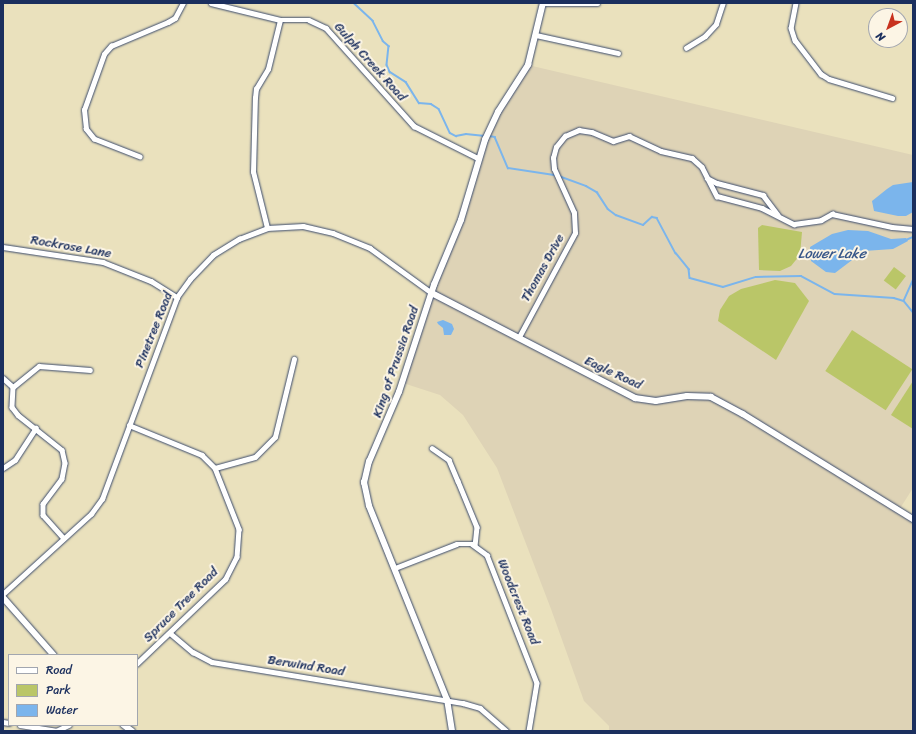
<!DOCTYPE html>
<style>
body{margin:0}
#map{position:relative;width:916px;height:734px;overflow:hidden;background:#eae1bd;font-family:Sriracha,sans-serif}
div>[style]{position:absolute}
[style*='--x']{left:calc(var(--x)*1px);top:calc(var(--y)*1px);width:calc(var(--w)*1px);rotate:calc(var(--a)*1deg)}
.built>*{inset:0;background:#ded3b6}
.green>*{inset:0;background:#bac668;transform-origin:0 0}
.water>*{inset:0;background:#7bb5ec}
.stream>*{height:1.5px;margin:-0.75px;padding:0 0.75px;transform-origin:0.75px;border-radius:0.75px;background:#7bb5ec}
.roads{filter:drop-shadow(0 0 1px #3a4a6c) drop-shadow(0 0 1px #3a4a6c)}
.minor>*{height:4.5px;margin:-2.25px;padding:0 2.25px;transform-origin:2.25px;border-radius:2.25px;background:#fff}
.tertiary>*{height:5.5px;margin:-2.75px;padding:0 2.75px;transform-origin:2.75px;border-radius:2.75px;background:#fff}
span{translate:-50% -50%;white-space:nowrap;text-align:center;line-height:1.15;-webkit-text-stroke:4px #fcf5e5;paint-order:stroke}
.street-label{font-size:13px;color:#1b2f5e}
.water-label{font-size:14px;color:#385789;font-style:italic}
.frame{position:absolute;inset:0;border:4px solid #1b2f5e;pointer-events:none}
.legend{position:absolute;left:8px;top:654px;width:130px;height:72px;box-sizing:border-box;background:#fcf5e5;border:1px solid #a2a6af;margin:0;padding:5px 7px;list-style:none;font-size:12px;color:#1b2f5e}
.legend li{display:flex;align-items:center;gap:8px;height:20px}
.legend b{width:20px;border:1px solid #a2a6af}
.north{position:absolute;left:868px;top:8px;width:40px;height:40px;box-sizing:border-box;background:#fcf5e5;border:1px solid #a2a6af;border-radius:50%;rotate:221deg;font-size:11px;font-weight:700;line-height:16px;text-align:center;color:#1b2f5e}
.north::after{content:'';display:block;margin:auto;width:14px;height:18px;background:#c8321e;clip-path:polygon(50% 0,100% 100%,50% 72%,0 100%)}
</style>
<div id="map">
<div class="built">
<i style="clip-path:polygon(528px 65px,913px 155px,913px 488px,899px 510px,913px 519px,913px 731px,609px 731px,609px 726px,584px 701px,551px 609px,497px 468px,463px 415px,440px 395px,403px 383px,434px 285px,461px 220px,485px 140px)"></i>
</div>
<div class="green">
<i style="clip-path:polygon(762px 225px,802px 232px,800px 255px,791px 266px,780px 271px,759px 270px,758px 228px)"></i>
<i style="left:894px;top:267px;width:15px;height:17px;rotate:37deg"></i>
<i style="clip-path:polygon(775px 280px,795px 283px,809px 301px,776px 360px,718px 321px,720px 310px,729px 296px,741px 289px)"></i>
<i style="left:852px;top:330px;width:72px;height:49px;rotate:33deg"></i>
<i style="clip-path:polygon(913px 381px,913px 429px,891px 415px)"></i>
</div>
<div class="water">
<i style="clip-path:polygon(913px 182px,913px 212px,906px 216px,898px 216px,874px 211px,872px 201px,887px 189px,893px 185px)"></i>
<i style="clip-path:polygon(848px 230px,868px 231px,891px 239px,906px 238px,908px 241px,893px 249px,864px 251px,835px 273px,826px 272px,811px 261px,810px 247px,832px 234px)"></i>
<i style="clip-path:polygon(443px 320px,452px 324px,454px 329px,451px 335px,444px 335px,443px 328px,438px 324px,437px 322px)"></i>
</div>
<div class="stream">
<i style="--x:354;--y:3;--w:26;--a:43"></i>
<i style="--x:373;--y:21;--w:22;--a:63"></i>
<i style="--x:383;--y:41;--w:8;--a:40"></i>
<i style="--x:389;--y:46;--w:19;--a:96"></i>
<i style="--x:387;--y:65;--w:8;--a:67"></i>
<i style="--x:390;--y:72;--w:19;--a:32"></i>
<i style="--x:406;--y:82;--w:25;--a:58"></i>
<i style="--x:419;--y:103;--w:12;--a:5"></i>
<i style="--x:431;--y:104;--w:9;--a:32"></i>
<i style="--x:439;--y:109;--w:26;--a:65"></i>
<i style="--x:450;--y:133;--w:7;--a:27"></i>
<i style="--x:456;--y:136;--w:10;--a:-11"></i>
<i style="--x:466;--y:134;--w:19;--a:6"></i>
<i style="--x:489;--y:136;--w:6;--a:9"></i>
<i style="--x:495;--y:137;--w:34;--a:67"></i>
<i style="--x:508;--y:168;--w:48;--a:8.5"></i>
<i style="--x:559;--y:176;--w:29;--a:20"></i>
<i style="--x:586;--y:186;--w:13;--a:29"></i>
<i style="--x:597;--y:192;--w:20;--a:57"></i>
<i style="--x:608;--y:209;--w:10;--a:37"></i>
<i style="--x:616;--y:215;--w:29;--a:20"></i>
<i style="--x:643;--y:225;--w:12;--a:-42"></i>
<i style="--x:652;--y:217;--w:5;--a:11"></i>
<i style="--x:657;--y:218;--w:40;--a:62"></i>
<i style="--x:676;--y:253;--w:21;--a:51"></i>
<i style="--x:689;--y:269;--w:9;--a:84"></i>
<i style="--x:690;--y:278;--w:34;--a:15"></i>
<i style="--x:723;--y:287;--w:34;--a:-17"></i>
<i style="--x:756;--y:277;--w:45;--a:-1.3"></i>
<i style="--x:801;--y:276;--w:38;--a:28"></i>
<i style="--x:835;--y:294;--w:59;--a:3.9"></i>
<i style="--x:894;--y:298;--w:10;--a:17"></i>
<i style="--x:904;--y:301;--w:14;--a:51"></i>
<i style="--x:906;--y:240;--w:8;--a:-23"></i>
<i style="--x:904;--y:300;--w:22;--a:-66"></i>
</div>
<div class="roads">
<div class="minor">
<i style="--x:211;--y:3;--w:71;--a:13.8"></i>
<i style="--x:280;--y:20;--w:29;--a:0"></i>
<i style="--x:309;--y:20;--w:19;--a:25"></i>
<i style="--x:326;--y:28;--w:132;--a:48.1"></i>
<i style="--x:414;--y:126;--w:72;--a:26.6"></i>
<i style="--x:796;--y:3;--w:25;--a:101"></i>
<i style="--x:791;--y:28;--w:13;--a:72"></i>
<i style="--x:795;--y:40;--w:43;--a:52.6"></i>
<i style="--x:821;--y:74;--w:9;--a:32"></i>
<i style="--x:829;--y:79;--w:66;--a:16.8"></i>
<i style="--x:542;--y:4;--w:56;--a:0"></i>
<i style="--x:536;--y:35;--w:84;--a:12.4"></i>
<i style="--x:686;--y:48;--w:22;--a:-32"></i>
<i style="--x:705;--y:36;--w:16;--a:-47"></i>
<i style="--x:716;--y:24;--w:22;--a:-72"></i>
<i style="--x:140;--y:157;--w:49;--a:-158.6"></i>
<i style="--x:94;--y:139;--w:13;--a:-129"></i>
<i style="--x:86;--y:129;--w:19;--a:-96"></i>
<i style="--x:84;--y:110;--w:59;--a:-70.3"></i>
<i style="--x:104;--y:54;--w:11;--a:-49"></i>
<i style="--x:111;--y:46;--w:62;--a:-22.8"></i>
<i style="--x:168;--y:22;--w:8;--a:-30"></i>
<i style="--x:175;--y:18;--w:17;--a:-62"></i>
<i style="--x:707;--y:178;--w:11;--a:27"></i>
<i style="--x:717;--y:183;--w:48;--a:14.6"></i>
<i style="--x:763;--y:195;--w:25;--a:53"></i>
<i style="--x:267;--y:228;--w:58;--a:-104"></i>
<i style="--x:253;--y:172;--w:74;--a:-88.5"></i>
<i style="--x:255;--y:98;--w:9;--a:-84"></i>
<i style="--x:256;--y:89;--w:23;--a:-59"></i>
<i style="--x:268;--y:69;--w:50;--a:-76.2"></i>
<i style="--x:3;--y:247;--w:101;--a:8.5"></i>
<i style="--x:103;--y:262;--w:52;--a:21.6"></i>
<i style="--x:151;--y:281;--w:31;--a:32"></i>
<i style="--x:519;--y:337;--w:118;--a:-61.7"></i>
<i style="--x:575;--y:233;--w:20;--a:-93"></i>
<i style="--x:574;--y:213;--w:48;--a:-114.4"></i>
<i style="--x:554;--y:169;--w:11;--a:-95"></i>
<i style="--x:553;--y:158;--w:11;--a:-75"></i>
<i style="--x:556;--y:147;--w:14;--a:-51"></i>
<i style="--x:565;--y:136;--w:15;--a:-23"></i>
<i style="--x:579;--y:130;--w:13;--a:9"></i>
<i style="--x:592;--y:132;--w:23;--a:23"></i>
<i style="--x:613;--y:141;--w:17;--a:-17"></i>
<i style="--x:629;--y:136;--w:35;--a:25"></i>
<i style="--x:661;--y:151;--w:32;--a:13"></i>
<i style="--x:692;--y:158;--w:13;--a:42"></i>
<i style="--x:702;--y:167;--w:33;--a:63"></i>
<i style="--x:717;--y:196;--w:47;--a:14.9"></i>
<i style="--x:762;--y:208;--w:36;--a:27"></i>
<i style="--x:794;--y:224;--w:27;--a:-8"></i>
<i style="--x:821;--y:220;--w:13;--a:-29"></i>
<i style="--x:832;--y:214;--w:61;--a:12.2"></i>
<i style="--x:892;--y:227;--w:21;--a:5"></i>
<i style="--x:3;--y:378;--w:13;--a:42"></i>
<i style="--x:13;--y:387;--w:20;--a:93"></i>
<i style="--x:12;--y:407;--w:10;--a:53"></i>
<i style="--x:18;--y:415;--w:56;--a:38.5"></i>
<i style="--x:62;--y:450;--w:13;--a:77"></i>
<i style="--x:65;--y:463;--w:16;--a:101"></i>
<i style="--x:62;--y:479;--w:31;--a:127"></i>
<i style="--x:43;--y:504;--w:11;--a:90"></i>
<i style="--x:43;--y:515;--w:31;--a:48"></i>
<i style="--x:13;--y:387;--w:33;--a:-39"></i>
<i style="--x:39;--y:366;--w:51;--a:4.5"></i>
<i style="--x:129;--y:425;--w:79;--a:22.3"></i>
<i style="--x:202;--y:455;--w:18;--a:45"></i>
<i style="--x:215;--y:468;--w:66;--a:68.5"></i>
<i style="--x:239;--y:529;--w:28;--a:94"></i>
<i style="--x:237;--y:557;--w:25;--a:117"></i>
<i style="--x:226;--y:579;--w:123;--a:136.3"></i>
<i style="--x:432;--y:448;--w:21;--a:35"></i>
<i style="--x:449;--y:460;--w:23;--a:67"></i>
<i style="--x:458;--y:481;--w:50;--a:67.6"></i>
<i style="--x:477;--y:527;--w:18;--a:96"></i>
<i style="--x:3;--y:468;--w:14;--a:-34"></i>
<i style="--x:15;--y:460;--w:38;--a:-57"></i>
<i style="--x:215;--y:468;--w:41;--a:-15.4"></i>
<i style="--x:255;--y:457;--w:28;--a:-45"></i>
<i style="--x:275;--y:437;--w:80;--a:-76.3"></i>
<i style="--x:395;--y:568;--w:66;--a:-21.2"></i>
<i style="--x:457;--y:544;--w:15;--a:0"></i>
<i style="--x:472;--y:544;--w:19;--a:36"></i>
<i style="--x:487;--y:555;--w:137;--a:68.7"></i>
<i style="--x:537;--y:683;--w:49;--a:99.5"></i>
<i style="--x:3;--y:594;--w:119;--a:-42.3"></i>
<i style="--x:91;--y:514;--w:19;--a:-54"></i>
<i style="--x:102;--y:499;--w:215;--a:-69.6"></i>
<i style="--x:177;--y:297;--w:22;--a:-54"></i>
<i style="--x:190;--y:279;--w:33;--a:-46"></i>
<i style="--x:213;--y:255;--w:31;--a:-32"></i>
<i style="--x:239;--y:239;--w:30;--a:-21"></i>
<i style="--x:267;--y:228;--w:36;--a:-3"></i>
<i style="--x:303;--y:226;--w:31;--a:13"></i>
<i style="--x:333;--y:233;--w:40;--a:22"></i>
<i style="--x:370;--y:248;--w:77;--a:36"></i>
<i style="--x:170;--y:633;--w:30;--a:40"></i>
<i style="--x:193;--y:652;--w:21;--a:28"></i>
<i style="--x:212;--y:662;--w:254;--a:9.3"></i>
<i style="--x:463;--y:703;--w:18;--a:16"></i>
<i style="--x:480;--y:708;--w:35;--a:41"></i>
<i style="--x:3;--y:722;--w:6;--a:9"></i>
<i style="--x:20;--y:725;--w:36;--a:9"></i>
<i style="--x:56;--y:731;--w:14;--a:-25"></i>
</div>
<div class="tertiary">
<i style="--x:432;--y:293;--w:229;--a:27.3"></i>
<i style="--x:635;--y:398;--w:21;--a:8"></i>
<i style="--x:656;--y:401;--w:31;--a:-9"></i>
<i style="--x:687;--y:396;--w:24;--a:2"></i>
<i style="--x:711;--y:397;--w:36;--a:28"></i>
<i style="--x:743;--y:414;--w:200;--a:31.7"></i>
<i style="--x:3;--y:597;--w:77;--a:48.7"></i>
<i style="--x:124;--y:725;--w:10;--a:37"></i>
<i style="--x:452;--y:731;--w:31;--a:-99"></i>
<i style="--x:447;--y:700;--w:209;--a:-111.9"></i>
<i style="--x:369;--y:506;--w:24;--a:-102"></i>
<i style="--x:364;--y:483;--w:22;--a:-77"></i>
<i style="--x:369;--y:462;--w:76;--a:-66.8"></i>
<i style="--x:399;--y:392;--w:113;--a:-71.9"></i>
<i style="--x:434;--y:285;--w:70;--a:-67.4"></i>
<i style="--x:461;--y:220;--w:84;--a:-73.3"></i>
<i style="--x:485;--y:140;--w:31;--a:-65"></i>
<i style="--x:498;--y:112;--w:56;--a:-57.4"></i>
<i style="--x:528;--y:65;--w:64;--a:-76.4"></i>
</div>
</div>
<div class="street-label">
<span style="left:370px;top:62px;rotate:48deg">Gulph Creek Road</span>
<span style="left:71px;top:247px;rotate:10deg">Rockrose Lane</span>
<span style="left:543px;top:268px;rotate:-61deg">Thomas Drive</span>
<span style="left:154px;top:330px;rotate:-68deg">Pinetree Road</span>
<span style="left:396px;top:362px;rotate:-71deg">King of Prussia Road</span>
<span style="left:613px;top:373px;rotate:25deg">Eagle Road</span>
<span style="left:518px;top:602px;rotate:68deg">Woodcrest Road</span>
<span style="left:181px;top:605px;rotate:-45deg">Spruce Tree Road</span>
<span style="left:306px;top:666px;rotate:9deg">Berwind Road</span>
</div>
<div class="water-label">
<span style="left:832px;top:254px">Lower Lake</span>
</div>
<div class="frame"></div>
<ul class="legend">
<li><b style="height:5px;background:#fff"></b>Road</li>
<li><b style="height:11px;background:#bac668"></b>Park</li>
<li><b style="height:11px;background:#7bb5ec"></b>Water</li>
</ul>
<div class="north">N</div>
</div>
